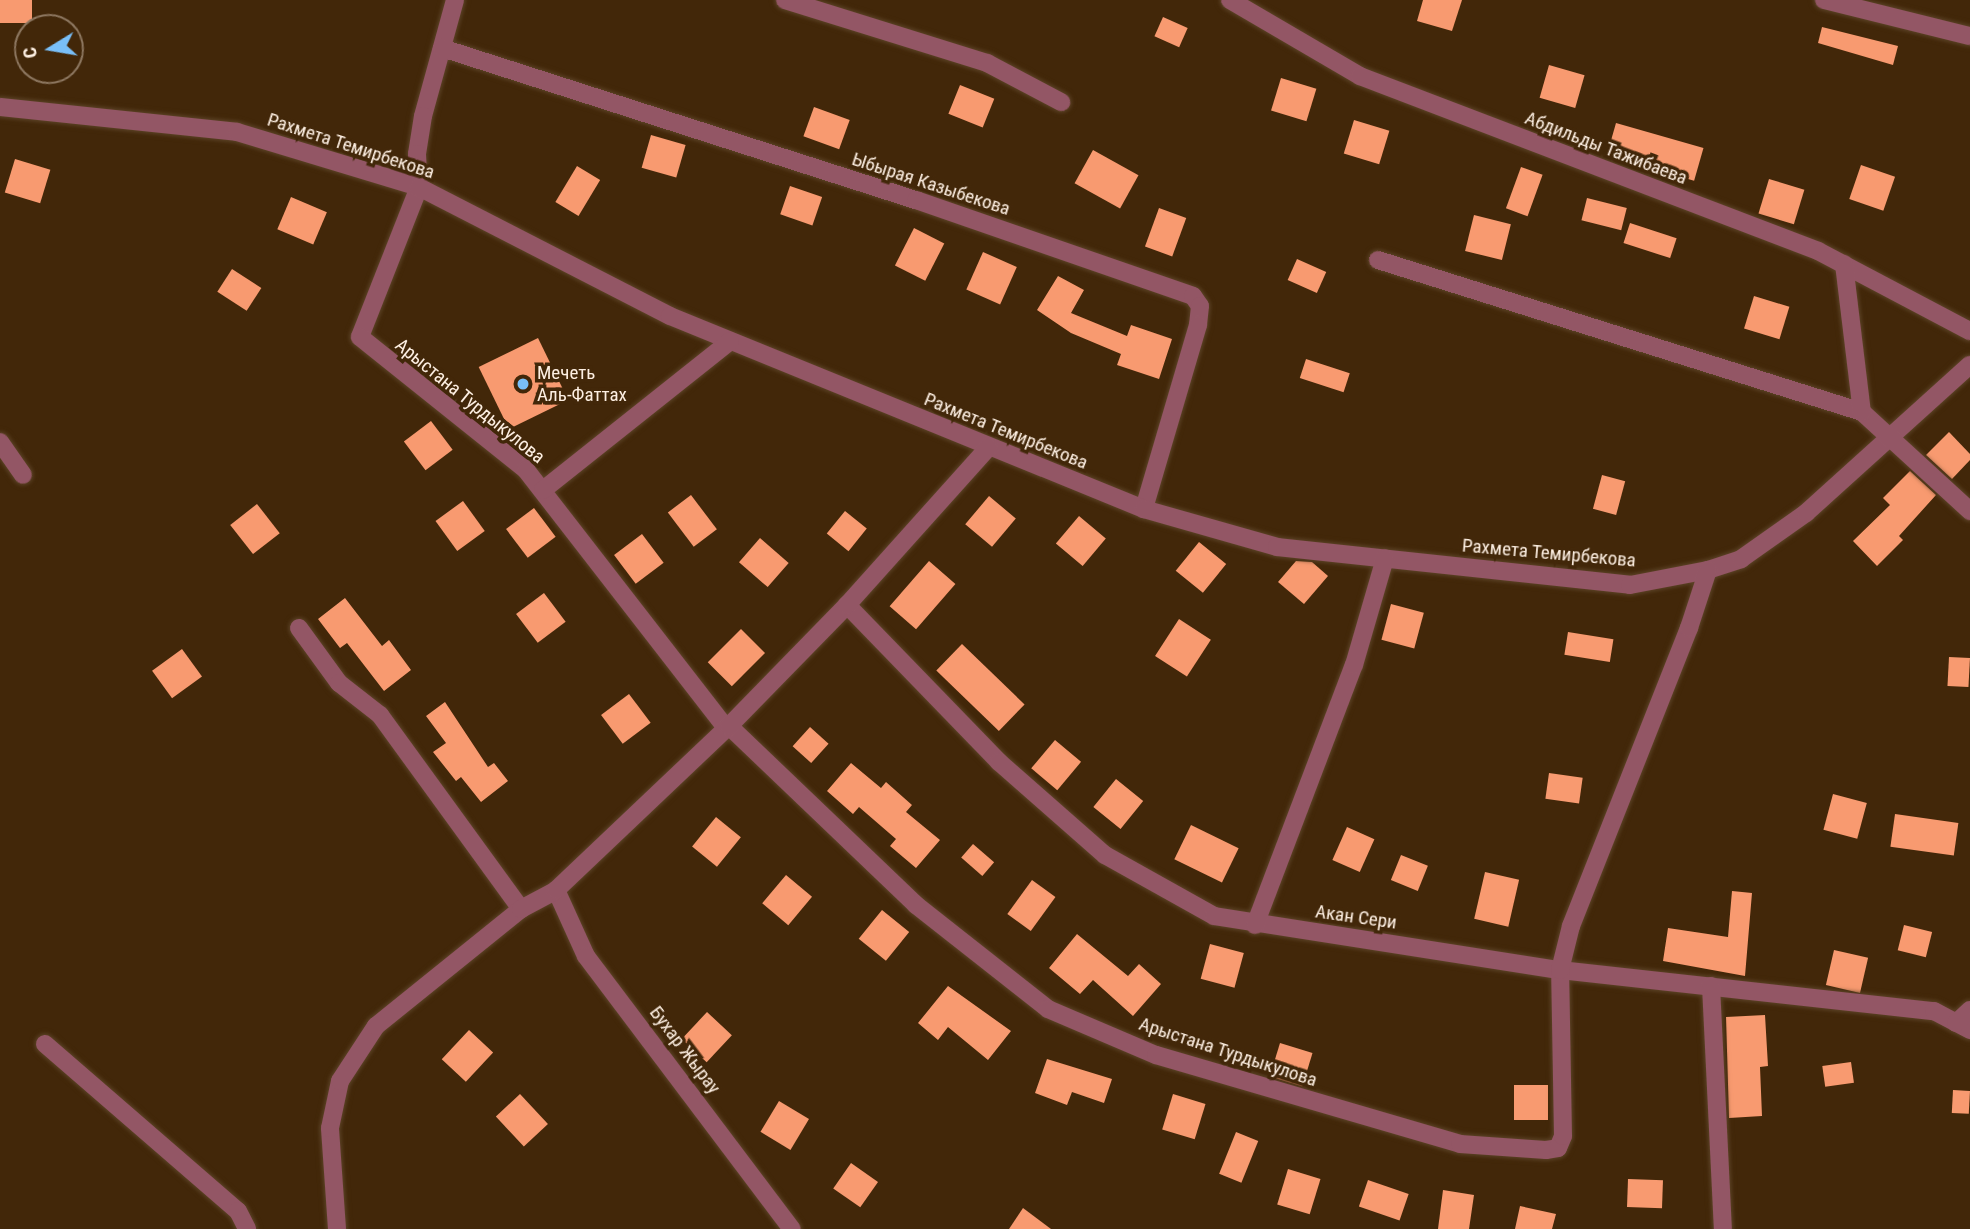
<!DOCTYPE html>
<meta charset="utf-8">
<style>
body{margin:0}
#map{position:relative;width:1970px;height:1229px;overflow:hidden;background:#422709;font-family:"Roboto Condensed",sans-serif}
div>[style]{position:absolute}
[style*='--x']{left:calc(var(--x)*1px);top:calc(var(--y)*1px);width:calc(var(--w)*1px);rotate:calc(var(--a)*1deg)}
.building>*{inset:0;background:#f89a70;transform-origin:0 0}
.roads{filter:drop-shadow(0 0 2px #5c4327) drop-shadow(0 0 2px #5c4327)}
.minor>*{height:18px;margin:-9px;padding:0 9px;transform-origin:9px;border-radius:9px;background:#935665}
.dots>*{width:19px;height:19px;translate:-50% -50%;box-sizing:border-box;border:4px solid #422709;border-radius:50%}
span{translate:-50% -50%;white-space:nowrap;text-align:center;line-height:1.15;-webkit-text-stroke:7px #422709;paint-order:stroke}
.street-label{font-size:19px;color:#fdefe2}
.poi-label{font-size:19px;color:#fdefe2}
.left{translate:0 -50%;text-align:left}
.north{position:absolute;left:14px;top:14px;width:70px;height:70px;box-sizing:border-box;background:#422709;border:2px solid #8d7760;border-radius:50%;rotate:259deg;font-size:19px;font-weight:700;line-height:28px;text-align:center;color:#fdefe2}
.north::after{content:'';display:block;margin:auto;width:24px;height:32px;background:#79bff8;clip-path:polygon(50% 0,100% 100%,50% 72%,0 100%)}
</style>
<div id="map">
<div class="building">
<i style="left:0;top:0;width:32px;height:23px"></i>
<i style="clip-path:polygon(1423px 0,1462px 0,1452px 31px,1417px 21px)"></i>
<i style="left:1163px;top:17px;width:27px;height:21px;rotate:24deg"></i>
<i style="clip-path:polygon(1822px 27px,1898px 46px,1893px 65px,1818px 43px)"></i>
<i style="left:1549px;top:65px;width:37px;height:34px;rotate:16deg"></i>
<i style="left:1281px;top:78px;width:37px;height:34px;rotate:17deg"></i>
<i style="left:960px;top:85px;width:37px;height:31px;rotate:22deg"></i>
<i style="left:814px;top:107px;width:38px;height:31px;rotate:20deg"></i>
<i style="left:1354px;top:120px;width:37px;height:35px;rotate:17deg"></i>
<i style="left:1616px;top:123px;width:91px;height:34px;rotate:16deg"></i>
<i style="left:651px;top:135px;width:36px;height:34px;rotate:16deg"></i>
<i style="left:1093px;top:150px;width:52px;height:38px;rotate:29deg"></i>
<i style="left:15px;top:159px;width:37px;height:35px;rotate:17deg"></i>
<i style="left:1861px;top:165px;width:36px;height:36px;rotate:19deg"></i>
<i style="left:577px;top:166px;width:27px;height:42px;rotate:31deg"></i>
<i style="left:1521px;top:167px;width:23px;height:44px;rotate:20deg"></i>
<i style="left:1769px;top:179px;width:37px;height:36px;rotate:17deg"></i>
<i style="left:790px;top:186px;width:34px;height:30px;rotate:19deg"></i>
<i style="left:291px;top:197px;width:39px;height:35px;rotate:23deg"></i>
<i style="left:1587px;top:198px;width:41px;height:23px;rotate:14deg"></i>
<i style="left:1159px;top:208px;width:29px;height:41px;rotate:20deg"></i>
<i style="left:1474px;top:215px;width:38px;height:37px;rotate:14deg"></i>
<i style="left:1630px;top:223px;width:49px;height:21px;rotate:18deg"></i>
<i style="left:914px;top:228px;width:34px;height:42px;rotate:27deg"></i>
<i style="left:983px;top:252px;width:37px;height:41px;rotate:24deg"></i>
<i style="left:1297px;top:259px;width:32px;height:23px;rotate:24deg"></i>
<i style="left:232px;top:269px;width:35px;height:27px;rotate:33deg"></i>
<i style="clip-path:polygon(1058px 276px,1084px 290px,1071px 313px,1127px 336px,1131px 325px,1172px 339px,1159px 379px,1117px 365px,1121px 354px,1071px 333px,1037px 310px)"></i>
<i style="left:1754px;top:296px;width:37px;height:34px;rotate:17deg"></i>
<i style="left:538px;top:338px;width:69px;height:66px;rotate:64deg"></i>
<i style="left:1306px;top:359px;width:46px;height:20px;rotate:18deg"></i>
<i style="left:431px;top:421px;width:36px;height:34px;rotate:53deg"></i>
<i style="clip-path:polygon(1949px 432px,1970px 454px,1970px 460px,1952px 479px,1926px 455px)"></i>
<i style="clip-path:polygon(1910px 471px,1936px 495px,1899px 536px,1903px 540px,1877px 566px,1853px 541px,1890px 505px,1883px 498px)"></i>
<i style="left:1602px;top:475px;width:24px;height:35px;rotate:15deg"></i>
<i style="left:691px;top:495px;width:43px;height:29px;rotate:53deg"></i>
<i style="left:989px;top:496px;width:35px;height:37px;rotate:40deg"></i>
<i style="left:463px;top:501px;width:37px;height:34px;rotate:54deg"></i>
<i style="left:257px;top:504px;width:37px;height:34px;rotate:52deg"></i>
<i style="left:534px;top:508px;width:36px;height:35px;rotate:53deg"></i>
<i style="left:845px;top:511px;width:28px;height:29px;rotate:39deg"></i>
<i style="left:1079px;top:516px;width:35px;height:36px;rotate:40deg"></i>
<i style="left:642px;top:534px;width:36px;height:35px;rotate:53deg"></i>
<i style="left:760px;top:538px;width:38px;height:32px;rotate:41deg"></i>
<i style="left:1199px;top:542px;width:35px;height:37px;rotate:39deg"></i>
<i style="left:929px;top:561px;width:35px;height:60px;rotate:41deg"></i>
<i style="clip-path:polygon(1296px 561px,1312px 562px,1328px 576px,1304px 604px,1278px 582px)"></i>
<i style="left:544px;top:593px;width:36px;height:35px;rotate:53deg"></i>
<i style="clip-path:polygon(345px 598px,382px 646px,389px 640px,411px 670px,384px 691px,347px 643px,340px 648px,318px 619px)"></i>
<i style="left:1391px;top:604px;width:34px;height:37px;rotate:15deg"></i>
<i style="left:1179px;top:619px;width:38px;height:44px;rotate:33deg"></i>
<i style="left:741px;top:629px;width:34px;height:47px;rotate:45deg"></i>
<i style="left:1568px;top:632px;width:46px;height:23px;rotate:9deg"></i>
<i style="left:962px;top:644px;width:87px;height:37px;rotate:44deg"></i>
<i style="left:182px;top:649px;width:34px;height:37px;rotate:54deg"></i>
<i style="left:1949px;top:657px;width:21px;height:29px;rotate:3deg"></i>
<i style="left:629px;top:694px;width:36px;height:35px;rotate:53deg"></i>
<i style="clip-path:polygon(445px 702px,488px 767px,494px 763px,508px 781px,481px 802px,461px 777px,456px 781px,433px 752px,446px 743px,426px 716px)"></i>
<i style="left:810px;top:727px;width:25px;height:26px;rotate:42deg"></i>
<i style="left:1055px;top:740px;width:34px;height:37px;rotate:40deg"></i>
<i style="clip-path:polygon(851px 763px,881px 788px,886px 782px,912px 805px,906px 812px,940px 840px,916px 868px,890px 846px,896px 839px,859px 807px,853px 814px,827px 791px)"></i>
<i style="left:1549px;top:773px;width:34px;height:26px;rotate:8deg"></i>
<i style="left:1116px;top:779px;width:35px;height:36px;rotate:39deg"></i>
<i style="left:1833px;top:794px;width:35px;height:37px;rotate:15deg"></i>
<i style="left:1895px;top:814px;width:64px;height:33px;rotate:8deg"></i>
<i style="left:716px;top:817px;width:32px;height:38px;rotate:39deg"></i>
<i style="left:1191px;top:825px;width:53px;height:38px;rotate:26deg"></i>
<i style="left:1347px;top:827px;width:30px;height:36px;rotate:24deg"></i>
<i style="left:973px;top:844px;width:28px;height:18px;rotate:41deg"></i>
<i style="left:1401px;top:855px;width:29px;height:27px;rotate:22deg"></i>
<i style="left:1485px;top:872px;width:35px;height:48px;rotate:13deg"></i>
<i style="left:786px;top:875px;width:34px;height:37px;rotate:40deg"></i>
<i style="left:1032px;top:880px;width:29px;height:42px;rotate:36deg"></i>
<i style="clip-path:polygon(1732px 891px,1752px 893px,1745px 976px,1663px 961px,1668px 928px,1728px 937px)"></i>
<i style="left:882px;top:910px;width:35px;height:37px;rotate:39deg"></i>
<i style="left:1904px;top:925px;width:29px;height:26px;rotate:14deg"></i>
<i style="clip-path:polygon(1077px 934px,1128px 976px,1139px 964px,1161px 984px,1133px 1016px,1093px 980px,1080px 994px,1049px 968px)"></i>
<i style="left:1210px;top:944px;width:35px;height:36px;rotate:15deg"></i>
<i style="left:1834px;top:950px;width:35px;height:36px;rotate:13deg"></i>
<i style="clip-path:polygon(948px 986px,1011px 1031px,988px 1060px,948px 1027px,938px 1040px,918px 1023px)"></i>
<i style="left:707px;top:1012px;width:34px;height:37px;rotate:43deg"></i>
<i style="clip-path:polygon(1765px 1015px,1768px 1066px,1760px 1067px,1762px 1116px,1729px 1118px,1726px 1017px)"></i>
<i style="left:469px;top:1030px;width:33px;height:40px;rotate:43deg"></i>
<i style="left:1280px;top:1043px;width:34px;height:35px;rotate:17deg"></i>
<i style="clip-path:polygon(1047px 1059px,1112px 1079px,1104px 1103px,1072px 1092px,1067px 1105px,1035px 1093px)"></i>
<i style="left:1851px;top:1062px;width:21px;height:29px;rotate:82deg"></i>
<i style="left:1514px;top:1085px;width:34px;height:35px"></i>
<i style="left:1953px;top:1090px;width:17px;height:23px;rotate:3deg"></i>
<i style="left:520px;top:1094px;width:41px;height:33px;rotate:47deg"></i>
<i style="left:1173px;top:1094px;width:34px;height:37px;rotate:17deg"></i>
<i style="left:779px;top:1101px;width:35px;height:36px;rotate:31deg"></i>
<i style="left:1236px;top:1132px;width:24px;height:45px;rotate:22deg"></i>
<i style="left:851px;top:1163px;width:33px;height:31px;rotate:35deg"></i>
<i style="left:1288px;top:1169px;width:34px;height:37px;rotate:17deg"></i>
<i style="left:1628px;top:1179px;width:35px;height:28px;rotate:2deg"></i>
<i style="left:1368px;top:1180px;width:43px;height:28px;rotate:19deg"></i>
<i style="clip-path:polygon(1443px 1190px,1474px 1195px,1469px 1229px,1438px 1229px)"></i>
<i style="clip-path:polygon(1520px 1206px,1556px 1214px,1552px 1229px,1515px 1229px)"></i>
<i style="clip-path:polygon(1023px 1208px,1051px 1229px,1009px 1229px)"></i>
</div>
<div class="roads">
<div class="minor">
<i style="--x:455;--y:0;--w:120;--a:105.4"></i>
<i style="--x:423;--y:116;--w:38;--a:99"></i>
<i style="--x:417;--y:154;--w:33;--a:87"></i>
<i style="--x:419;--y:187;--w:161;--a:111.5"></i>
<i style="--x:360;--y:337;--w:213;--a:38.7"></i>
<i style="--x:526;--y:470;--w:326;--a:52.2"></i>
<i style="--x:785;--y:0;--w:212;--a:17.3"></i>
<i style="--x:987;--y:63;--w:84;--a:27.8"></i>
<i style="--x:1230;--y:0;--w:151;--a:30.3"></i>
<i style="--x:1360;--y:76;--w:490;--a:20.9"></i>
<i style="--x:1818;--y:251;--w:172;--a:27.8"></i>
<i style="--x:1824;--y:0;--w:150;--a:13.9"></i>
<i style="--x:442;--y:48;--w:498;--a:17.8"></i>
<i style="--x:916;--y:200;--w:293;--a:19.1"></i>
<i style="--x:1193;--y:296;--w:12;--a:55"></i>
<i style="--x:1200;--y:306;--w:19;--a:96"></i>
<i style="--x:1198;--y:325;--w:192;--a:106.4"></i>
<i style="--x:0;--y:107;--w:238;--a:6"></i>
<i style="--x:237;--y:132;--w:190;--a:16.8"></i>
<i style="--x:419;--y:187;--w:282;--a:27.2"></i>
<i style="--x:670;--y:316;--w:512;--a:22.15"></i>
<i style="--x:1144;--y:509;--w:138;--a:15.9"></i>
<i style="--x:1277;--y:547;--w:355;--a:6.1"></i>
<i style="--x:1630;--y:585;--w:79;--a:-10.9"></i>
<i style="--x:1708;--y:570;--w:35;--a:-18"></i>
<i style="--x:1741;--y:559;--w:80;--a:-35.3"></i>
<i style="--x:1806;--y:513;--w:221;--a:-42.1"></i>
<i style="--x:1378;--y:260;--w:507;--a:17.43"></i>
<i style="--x:1862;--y:412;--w:147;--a:42.5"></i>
<i style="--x:1844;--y:264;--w:149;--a:83.1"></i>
<i style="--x:0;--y:442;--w:40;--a:55.1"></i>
<i style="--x:543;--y:490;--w:239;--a:-38.5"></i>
<i style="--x:847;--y:605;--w:219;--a:45.9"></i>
<i style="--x:999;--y:762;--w:141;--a:41.3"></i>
<i style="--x:1105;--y:855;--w:125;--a:29.2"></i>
<i style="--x:1214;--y:916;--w:350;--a:8.9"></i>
<i style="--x:1560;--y:970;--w:376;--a:6.3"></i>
<i style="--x:1934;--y:1011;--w:41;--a:27.8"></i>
<i style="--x:299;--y:628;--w:68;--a:54"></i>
<i style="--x:339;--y:683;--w:52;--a:38"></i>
<i style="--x:380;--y:715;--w:240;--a:54"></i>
<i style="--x:729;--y:726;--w:259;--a:43.7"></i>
<i style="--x:916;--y:905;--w:168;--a:38.2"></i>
<i style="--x:1048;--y:1009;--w:117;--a:23.1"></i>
<i style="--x:1156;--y:1055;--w:317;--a:16.3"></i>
<i style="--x:1460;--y:1144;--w:86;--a:4"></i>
<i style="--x:1546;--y:1150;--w:12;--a:-9"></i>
<i style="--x:1558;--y:1148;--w:13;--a:-67"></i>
<i style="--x:1563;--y:1136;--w:166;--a:-91"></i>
<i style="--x:1560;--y:970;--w:45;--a:-76"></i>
<i style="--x:1571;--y:926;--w:321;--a:-68.4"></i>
<i style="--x:1689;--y:628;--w:61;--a:-71.9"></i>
<i style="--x:556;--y:890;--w:72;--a:65.6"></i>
<i style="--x:586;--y:956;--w:342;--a:53"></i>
<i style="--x:1255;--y:925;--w:278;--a:-69.2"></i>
<i style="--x:1354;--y:665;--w:111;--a:-73.8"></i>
<i style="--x:1711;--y:986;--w:243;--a:87.2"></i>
<i style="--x:1956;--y:1023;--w:19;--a:-43"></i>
<i style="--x:45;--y:1044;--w:255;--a:40.9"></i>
<i style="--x:238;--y:1211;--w:20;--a:63"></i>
<i style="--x:337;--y:1229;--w:101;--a:-94"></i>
<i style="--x:330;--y:1128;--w:48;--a:-78"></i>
<i style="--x:340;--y:1081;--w:66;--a:-56.8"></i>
<i style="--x:376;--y:1026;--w:186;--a:-38.9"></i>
<i style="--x:521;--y:909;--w:40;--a:-28"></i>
<i style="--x:556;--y:890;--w:238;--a:-43.5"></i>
<i style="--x:729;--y:726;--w:169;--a:-45.7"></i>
<i style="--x:847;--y:605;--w:212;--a:-48.1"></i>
</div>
</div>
<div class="dots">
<i style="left:523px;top:384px;background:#79bff8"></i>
</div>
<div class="street-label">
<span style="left:351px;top:146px;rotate:18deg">Рахмета Темирбекова</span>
<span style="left:1606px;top:148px;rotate:21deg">Абдильды Тажибаева</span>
<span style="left:931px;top:184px;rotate:18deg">Ыбырая Казыбекова</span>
<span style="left:470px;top:401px;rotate:39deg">Арыстана Турдыкулова</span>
<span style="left:1006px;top:431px;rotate:22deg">Рахмета Темирбекова</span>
<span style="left:1549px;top:553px;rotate:5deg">Рахмета Темирбекова</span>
<span style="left:1356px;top:917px;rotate:8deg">Акан Сери</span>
<span style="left:685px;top:1050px;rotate:53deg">Бухар Жырау</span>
<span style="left:1228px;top:1052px;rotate:18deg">Арыстана Турдыкулова</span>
</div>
<div class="poi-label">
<span class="left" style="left:537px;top:384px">Мечеть<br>Аль-Фаттах</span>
</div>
<div class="north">С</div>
</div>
